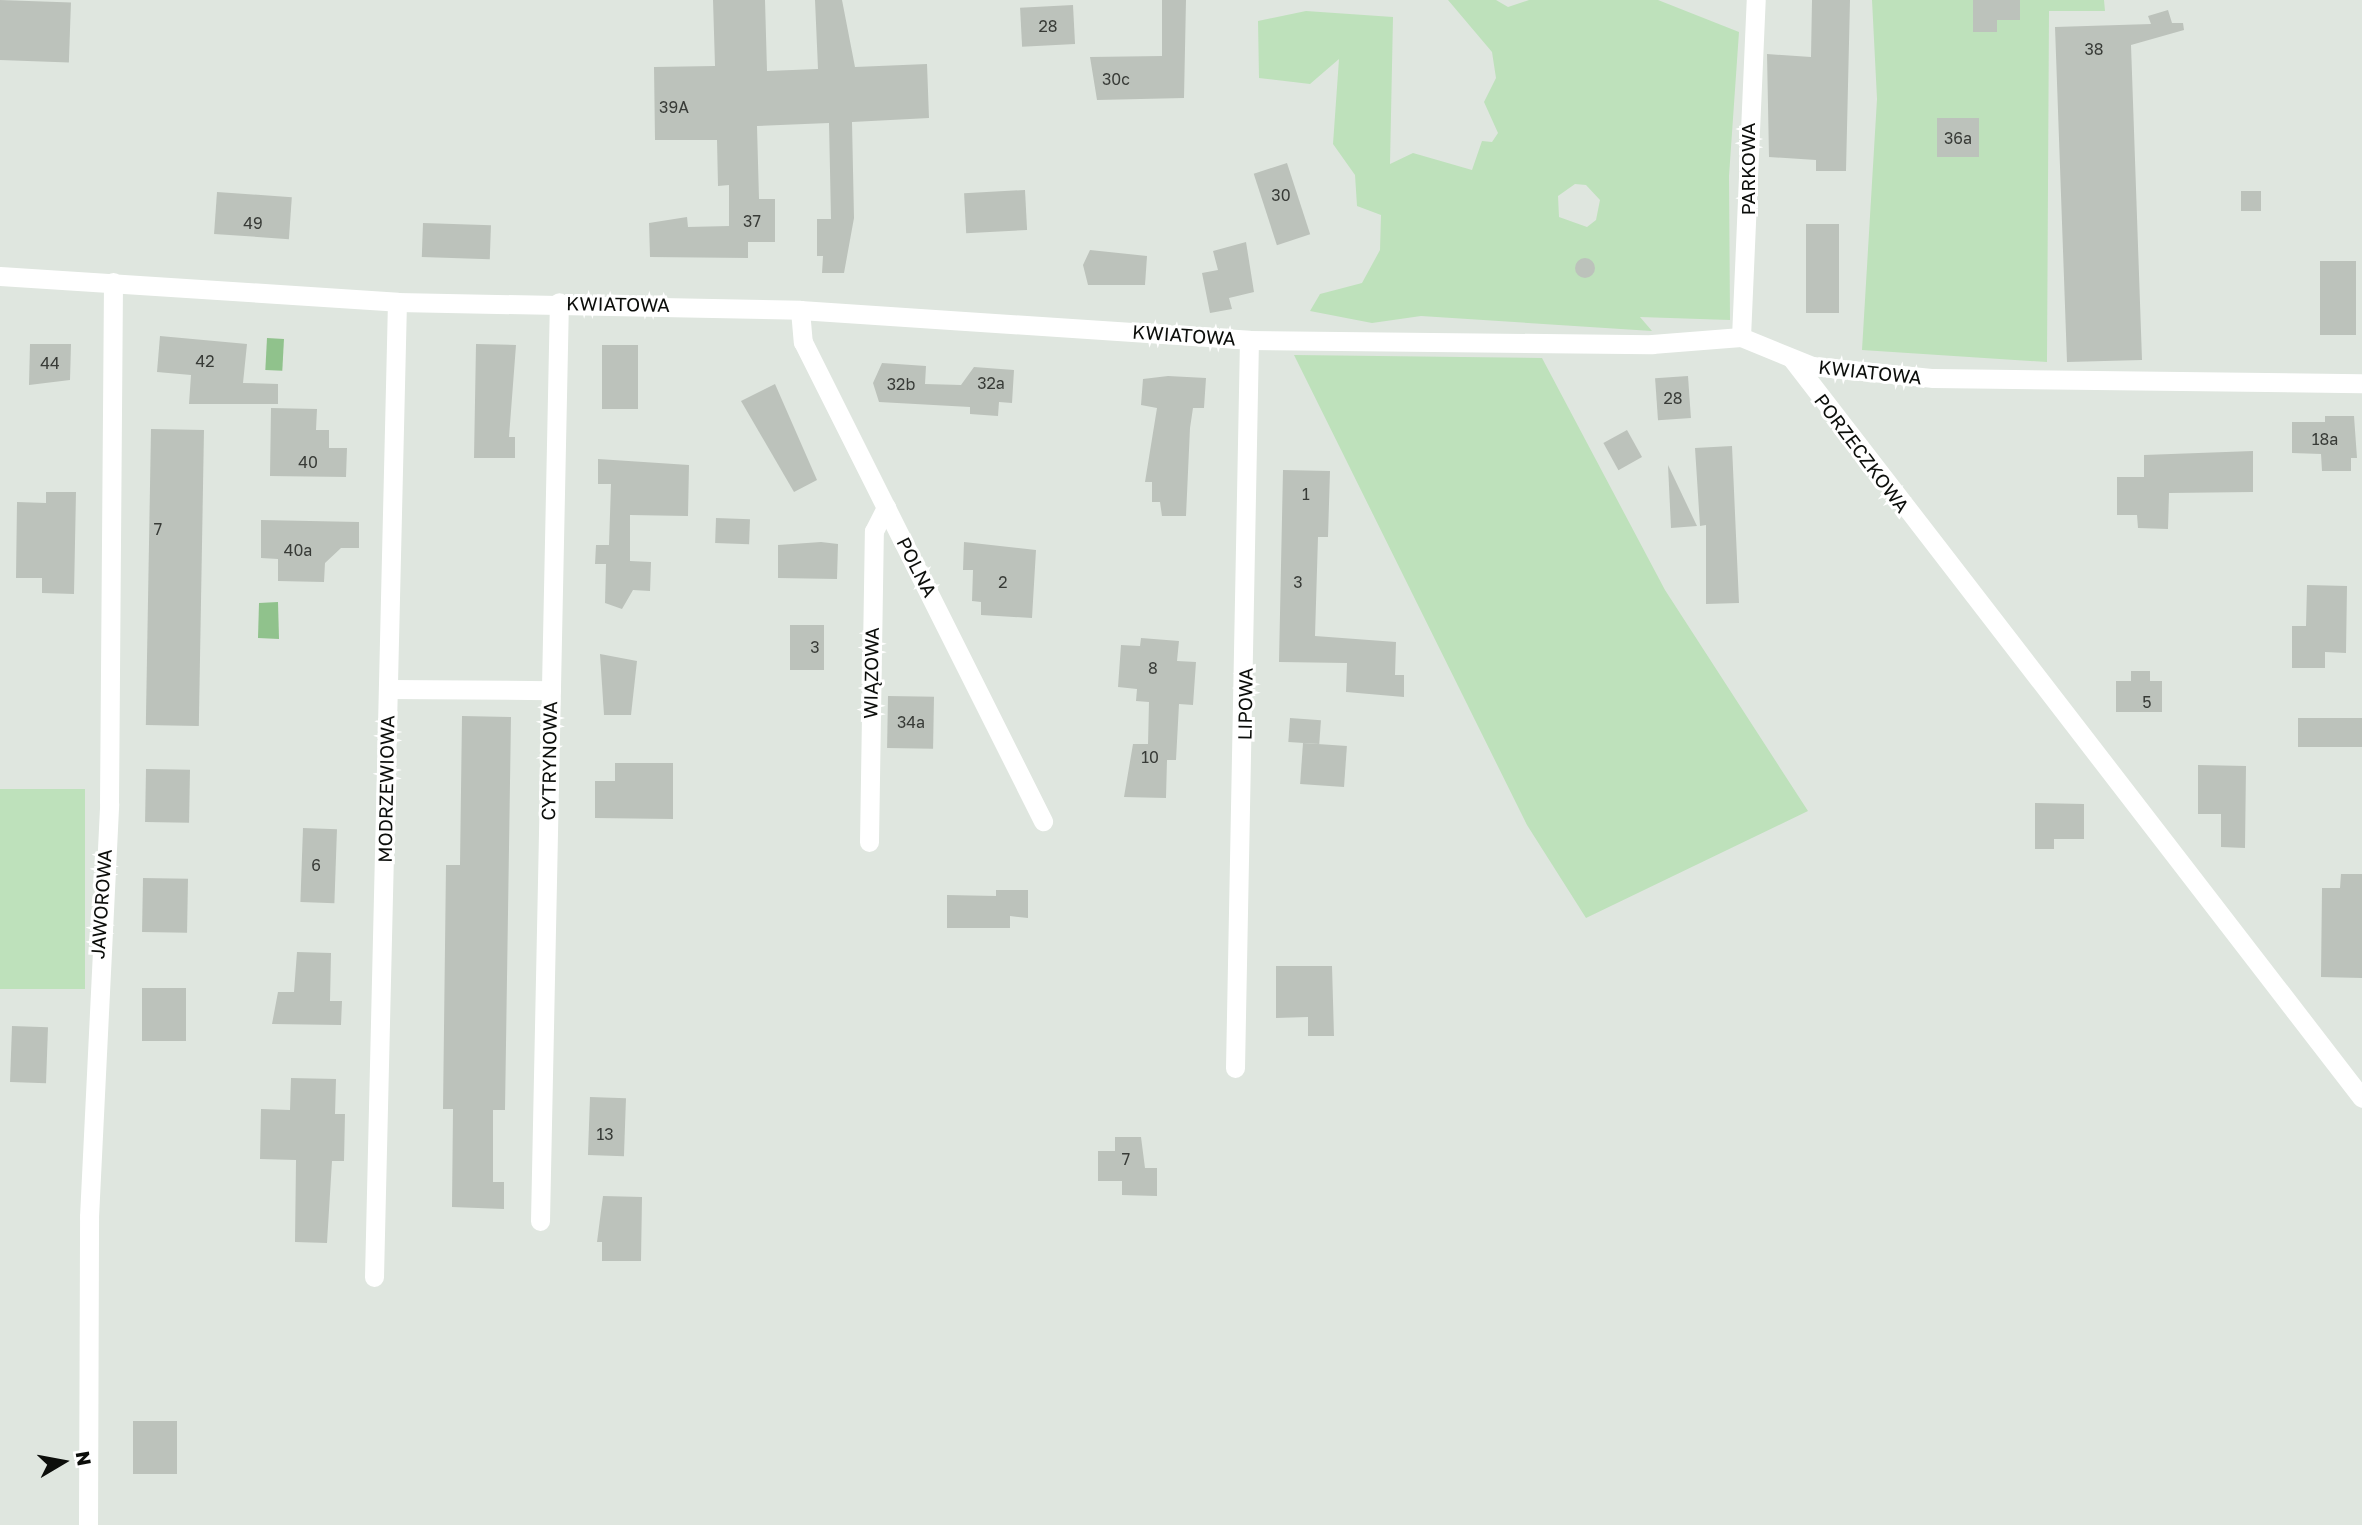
<!DOCTYPE html>
<meta charset="utf-8">
<style>
body{margin:0}
#map{position:relative;width:2362px;height:1525px;overflow:hidden;background:#dfe6df;font-family:"Golos Text",sans-serif}
div>[style]{position:absolute}
[style*='--x']{left:calc(var(--x)*1px);top:calc(var(--y)*1px);width:calc(var(--w)*1px);rotate:calc(var(--a)*1deg)}
.green>*{inset:0;background:#bee1bb;transform-origin:0 0}
.water>*{inset:0;background:#90c28c;transform-origin:0 0}
.building>*{inset:0;background:#bcc2bb;transform-origin:0 0}
.round{border-radius:50%}
.minor>*{height:19px;margin:-9.5px;padding:0 9.5px;transform-origin:9.5px;border-radius:9.5px;background:#fff}
span{translate:-50% -50%;white-space:nowrap;text-align:center;line-height:1.15;-webkit-text-stroke:6px #fff;paint-order:stroke}
.number-label{font-size:16px;color:#383b37}
.number-label span{-webkit-text-stroke-width:0}
.street-label{font-size:19px;color:#0c0e0b}
.north{position:absolute;left:28px;top:1427px;width:70px;height:70px;-webkit-text-stroke:5px #fff;paint-order:stroke;rotate:80deg;font-size:19px;font-weight:700;line-height:28px;text-align:center;color:#0c0e0b}
.north::after{content:'';display:block;margin:auto;width:24px;height:32px;background:#0c0e0b;clip-path:polygon(50% 0,100% 100%,50% 72%,0 100%)}
</style>
<div id="map">
<div class="green">
<i style="clip-path:polygon(evenodd,1448px 0,1496px 0,1508px 7px,1529px 0,1658px 0,1739px 32px,1729px 176px,1730px 320px,1640px 317px,1652px 331px,1421px 316px,1372px 323px,1310px 311px,1320px 294px,1362px 283px,1380px 250px,1381px 215px,1357px 206px,1355px 175px,1333px 144px,1339px 59px,1310px 84px,1259px 78px,1258px 21px,1306px 11px,1393px 17px,1390px 164px,1413px 153px,1472px 170px,1482px 141px,1492px 142px,1498px 133px,1484px 102px,1496px 78px,1492px 52px,1448px 0,1575px 184px,1586px 185px,1600px 200px,1596px 220px,1587px 227px,1559px 217px,1558px 196px,1575px 184px)"></i>
<i style="clip-path:polygon(1872px 0,2104px 0,2105px 11px,2049px 11px,2047px 362px,1862px 350px,1877px 99px)"></i>
<i style="clip-path:polygon(1294px 355px,1542px 358px,1665px 590px,1808px 811px,1586px 918px,1527px 825px)"></i>
<i style="left:0;top:789px;width:85px;height:200px"></i>
</div>
<div class="water">
<i style="left:267px;top:338px;width:17px;height:32px;rotate:3deg"></i>
<i style="clip-path:polygon(278px 602px,279px 639px,258px 638px,259px 603px)"></i>
</div>
<div class="building">
<i style="left:0;top:0;width:71px;height:60px;rotate:2deg"></i>
<i style="clip-path:polygon(713px 0,765px 0,767px 71px,818px 69px,815px 0,842px 0,855px 67px,927px 64px,929px 118px,852px 122px,854px 218px,844px 273px,822px 273px,823px 256px,817px 256px,817px 219px,831px 219px,829px 123px,757px 126px,759px 199px,775px 199px,775px 242px,748px 242px,748px 258px,650px 257px,649px 223px,687px 217px,688px 227px,729px 226px,729px 185px,718px 186px,717px 140px,655px 140px,654px 67px,715px 66px)"></i>
<i style="clip-path:polygon(1162px 0,1186px 0,1184px 98px,1097px 100px,1090px 57px,1162px 56px)"></i>
<i style="clip-path:polygon(1812px 0,1850px 0,1846px 171px,1816px 171px,1816px 160px,1769px 157px,1767px 54px,1811px 57px)"></i>
<i style="clip-path:polygon(1973px 0,2020px 0,2020px 20px,1997px 20px,1997px 32px,1973px 32px)"></i>
<i style="left:1073px;top:5px;width:39px;height:53px;rotate:87deg"></i>
<i style="clip-path:polygon(2168px 10px,2172px 23px,2183px 23px,2184px 30px,2131px 45px,2142px 360px,2067px 362px,2055px 27px,2151px 24px,2148px 16px)"></i>
<i style="left:1979px;top:118px;width:39px;height:42px;rotate:90deg"></i>
<i style="left:1287px;top:163px;width:75px;height:35px;rotate:72deg"></i>
<i style="left:1025px;top:190px;width:40px;height:61px;rotate:87deg"></i>
<i style="left:2241px;top:191px;width:20px;height:20px"></i>
<i style="left:217px;top:192px;width:75px;height:42px;rotate:4deg"></i>
<i style="left:423px;top:223px;width:68px;height:34px;rotate:2deg"></i>
<i style="left:1806px;top:224px;width:33px;height:89px"></i>
<i style="clip-path:polygon(1246px 242px,1254px 292px,1229px 298px,1232px 309px,1210px 313px,1202px 273px,1218px 270px,1213px 251px)"></i>
<i style="clip-path:polygon(1090px 250px,1147px 256px,1145px 285px,1088px 285px,1083px 265px)"></i>
<i class="round" style="left:1575px;top:258px;width:20px;height:20px"></i>
<i style="left:2320px;top:261px;width:36px;height:74px"></i>
<i style="clip-path:polygon(160px 336px,247px 344px,243px 383px,278px 384px,278px 404px,189px 404px,191px 375px,157px 372px)"></i>
<i style="clip-path:polygon(30px 344px,71px 344px,70px 380px,29px 385px)"></i>
<i style="clip-path:polygon(476px 344px,516px 345px,509px 437px,515px 437px,515px 458px,474px 458px)"></i>
<i style="left:602px;top:345px;width:36px;height:64px"></i>
<i style="clip-path:polygon(882px 363px,926px 366px,925px 384px,961px 385px,974px 367px,1014px 370px,1012px 403px,999px 402px,998px 416px,970px 414px,970px 407px,879px 402px,873px 383px)"></i>
<i style="clip-path:polygon(1168px 376px,1206px 378px,1204px 408px,1193px 408px,1190px 428px,1186px 516px,1162px 516px,1160px 502px,1152px 502px,1152px 482px,1145px 482px,1157px 408px,1141px 405px,1143px 379px)"></i>
<i style="left:1688px;top:376px;width:42px;height:33px;rotate:86deg"></i>
<i style="clip-path:polygon(775px 384px,817px 480px,794px 492px,741px 401px)"></i>
<i style="clip-path:polygon(271px 408px,317px 409px,316px 430px,329px 430px,329px 448px,347px 448px,346px 477px,270px 476px)"></i>
<i style="clip-path:polygon(2325px 416px,2354px 416px,2357px 458px,2351px 458px,2351px 471px,2322px 471px,2321px 454px,2292px 453px,2292px 422px,2325px 422px)"></i>
<i style="left:151px;top:429px;width:53px;height:296px;rotate:1deg"></i>
<i style="left:1627px;top:430px;width:31px;height:27px;rotate:61deg"></i>
<i style="clip-path:polygon(1732px 446px,1739px 603px,1706px 604px,1706px 525px,1700px 526px,1695px 448px)"></i>
<i style="clip-path:polygon(2253px 451px,2253px 492px,2169px 493px,2168px 529px,2138px 528px,2137px 515px,2117px 515px,2117px 477px,2144px 477px,2144px 455px)"></i>
<i style="clip-path:polygon(598px 459px,689px 465px,688px 516px,630px 515px,630px 561px,651px 562px,650px 591px,633px 590px,622px 609px,605px 603px,606px 564px,595px 564px,596px 545px,609px 545px,611px 484px,598px 484px)"></i>
<i style="clip-path:polygon(1668px 465px,1697px 526px,1671px 528px)"></i>
<i style="clip-path:polygon(1283px 470px,1330px 471px,1328px 537px,1318px 537px,1315px 636px,1396px 642px,1395px 675px,1404px 675px,1404px 697px,1346px 692px,1347px 663px,1279px 662px)"></i>
<i style="clip-path:polygon(46px 492px,76px 492px,74px 594px,42px 593px,42px 578px,16px 578px,17px 502px,46px 503px)"></i>
<i style="left:716px;top:518px;width:34px;height:25px;rotate:2deg"></i>
<i style="clip-path:polygon(261px 520px,359px 522px,359px 548px,341px 548px,325px 563px,324px 582px,278px 581px,278px 559px,261px 558px)"></i>
<i style="clip-path:polygon(821px 542px,838px 544px,837px 579px,778px 578px,778px 545px)"></i>
<i style="clip-path:polygon(964px 542px,1036px 550px,1032px 618px,981px 615px,981px 602px,972px 601px,973px 570px,963px 570px)"></i>
<i style="clip-path:polygon(2307px 585px,2347px 586px,2346px 653px,2325px 652px,2325px 668px,2292px 668px,2292px 626px,2306px 626px)"></i>
<i style="left:790px;top:625px;width:34px;height:45px"></i>
<i style="clip-path:polygon(1141px 638px,1179px 641px,1177px 661px,1196px 662px,1193px 705px,1179px 704px,1176px 760px,1167px 760px,1166px 798px,1124px 797px,1133px 744px,1148px 744px,1149px 702px,1136px 701px,1137px 689px,1118px 687px,1121px 645px,1140px 646px)"></i>
<i style="clip-path:polygon(600px 654px,637px 661px,631px 715px,604px 715px)"></i>
<i style="clip-path:polygon(2131px 671px,2150px 671px,2150px 681px,2162px 681px,2162px 712px,2116px 712px,2116px 681px,2131px 681px)"></i>
<i style="left:888px;top:696px;width:46px;height:52px;rotate:1deg"></i>
<i style="clip-path:polygon(462px 716px,511px 717px,505px 1110px,493px 1110px,493px 1182px,504px 1182px,504px 1209px,452px 1207px,453px 1109px,443px 1109px,446px 865px,460px 865px)"></i>
<i style="left:1290px;top:718px;width:31px;height:24px;rotate:4deg"></i>
<i style="left:2298px;top:718px;width:64px;height:29px"></i>
<i style="left:1303px;top:743px;width:44px;height:41px;rotate:4deg"></i>
<i style="clip-path:polygon(615px 763px,673px 763px,673px 819px,595px 818px,595px 781px,615px 781px)"></i>
<i style="clip-path:polygon(2198px 765px,2246px 766px,2245px 848px,2221px 847px,2221px 814px,2198px 814px)"></i>
<i style="left:146px;top:769px;width:44px;height:53px;rotate:1deg"></i>
<i style="clip-path:polygon(2035px 803px,2084px 804px,2084px 839px,2054px 839px,2054px 849px,2035px 849px)"></i>
<i style="left:303px;top:828px;width:34px;height:74px;rotate:2deg"></i>
<i style="clip-path:polygon(2341px 874px,2362px 874px,2362px 978px,2321px 977px,2322px 888px,2340px 888px)"></i>
<i style="left:143px;top:878px;width:45px;height:54px;rotate:1deg"></i>
<i style="clip-path:polygon(996px 890px,1028px 890px,1028px 918px,1010px 916px,1010px 928px,947px 928px,947px 895px,996px 896px)"></i>
<i style="clip-path:polygon(297px 952px,331px 953px,330px 1001px,342px 1001px,341px 1025px,272px 1024px,278px 992px,294px 992px)"></i>
<i style="clip-path:polygon(1276px 966px,1332px 966px,1334px 1036px,1308px 1036px,1308px 1017px,1276px 1018px)"></i>
<i style="left:142px;top:988px;width:44px;height:53px"></i>
<i style="left:12px;top:1026px;width:36px;height:56px;rotate:2deg"></i>
<i style="clip-path:polygon(291px 1078px,336px 1079px,335px 1114px,345px 1114px,344px 1161px,332px 1161px,327px 1243px,295px 1242px,296px 1160px,260px 1159px,261px 1109px,290px 1110px)"></i>
<i style="left:590px;top:1097px;width:36px;height:58px;rotate:2deg"></i>
<i style="clip-path:polygon(1115px 1137px,1141px 1137px,1145px 1168px,1157px 1168px,1157px 1196px,1122px 1195px,1122px 1181px,1098px 1181px,1098px 1151px,1115px 1151px)"></i>
<i style="clip-path:polygon(603px 1196px,642px 1197px,641px 1261px,602px 1261px,602px 1242px,597px 1242px)"></i>
<i style="left:133px;top:1421px;width:44px;height:53px"></i>
</div>
<div class="minor">
<i style="--x:0;--y:276;--w:398;--a:3.7"></i>
<i style="--x:397;--y:302;--w:403;--a:1.1"></i>
<i style="--x:800;--y:310;--w:450;--a:3.8"></i>
<i style="--x:1249;--y:340;--w:403;--a:0.6"></i>
<i style="--x:1652;--y:344;--w:89;--a:-4.5"></i>
<i style="--x:1741;--y:337;--w:77;--a:22.2"></i>
<i style="--x:1812;--y:366;--w:122;--a:5.7"></i>
<i style="--x:1933;--y:378;--w:429;--a:0.7"></i>
<i style="--x:800;--y:310;--w:32;--a:85"></i>
<i style="--x:803;--y:342;--w:536;--a:63.39"></i>
<i style="--x:1741;--y:337;--w:337;--a:-87.5"></i>
<i style="--x:1792;--y:359;--w:933;--a:52.36"></i>
<i style="--x:388;--y:689;--w:163;--a:0.4"></i>
<i style="--x:869;--y:842;--w:311;--a:-89.1"></i>
<i style="--x:874;--y:531;--w:27;--a:-63"></i>
<i style="--x:1235;--y:1068;--w:728;--a:-88.9"></i>
<i style="--x:540;--y:1221;--w:919;--a:-88.82"></i>
<i style="--x:374;--y:1277;--w:975;--a:-88.65"></i>
<i style="--x:88;--y:1525;--w:308;--a:-89.8"></i>
<i style="--x:89;--y:1217;--w:414;--a:-87.2"></i>
<i style="--x:109;--y:803;--w:521;--a:-89.56"></i>
</div>
<div class="number-label">
<span style="left:1048px;top:26px">28</span>
<span style="left:2094px;top:49px">38</span>
<span style="left:1116px;top:79px">30c</span>
<span style="left:674px;top:107px">39A</span>
<span style="left:1958px;top:138px">36a</span>
<span style="left:1281px;top:195px">30</span>
<span style="left:752px;top:221px">37</span>
<span style="left:253px;top:223px">49</span>
<span style="left:205px;top:361px">42</span>
<span style="left:50px;top:363px">44</span>
<span style="left:991px;top:383px">32a</span>
<span style="left:901px;top:384px">32b</span>
<span style="left:1673px;top:398px">28</span>
<span style="left:2325px;top:439px">18a</span>
<span style="left:308px;top:462px">40</span>
<span style="left:1306px;top:494px">1</span>
<span style="left:158px;top:529px">7</span>
<span style="left:298px;top:550px">40a</span>
<span style="left:1003px;top:582px">2</span>
<span style="left:1298px;top:582px">3</span>
<span style="left:815px;top:647px">3</span>
<span style="left:1153px;top:668px">8</span>
<span style="left:2147px;top:702px">5</span>
<span style="left:911px;top:722px">34a</span>
<span style="left:1150px;top:757px">10</span>
<span style="left:316px;top:865px">6</span>
<span style="left:605px;top:1134px">13</span>
<span style="left:1126px;top:1159px">7</span>
</div>
<div class="street-label">
<span style="left:1748px;top:169px;rotate:-90deg">PARKOWA</span>
<span style="left:618px;top:304px;rotate:1deg">KWIATOWA</span>
<span style="left:1184px;top:335px;rotate:4deg">KWIATOWA</span>
<span style="left:1870px;top:372px;rotate:6deg">KWIATOWA</span>
<span style="left:1862px;top:453px;rotate:53deg">PORZECZKOWA</span>
<span style="left:917px;top:567px;rotate:63deg">POLNA</span>
<span style="left:871px;top:673px;rotate:-89deg">WIĄZOWA</span>
<span style="left:1245px;top:704px;rotate:-89deg">LIPOWA</span>
<span style="left:549px;top:761px;rotate:-89deg">CYTRYNOWA</span>
<span style="left:386px;top:789px;rotate:-89deg">MODRZEWIOWA</span>
<span style="left:101px;top:904px;rotate:-86deg">JAWOROWA</span>
</div>
<div class="north">N</div>
</div>
